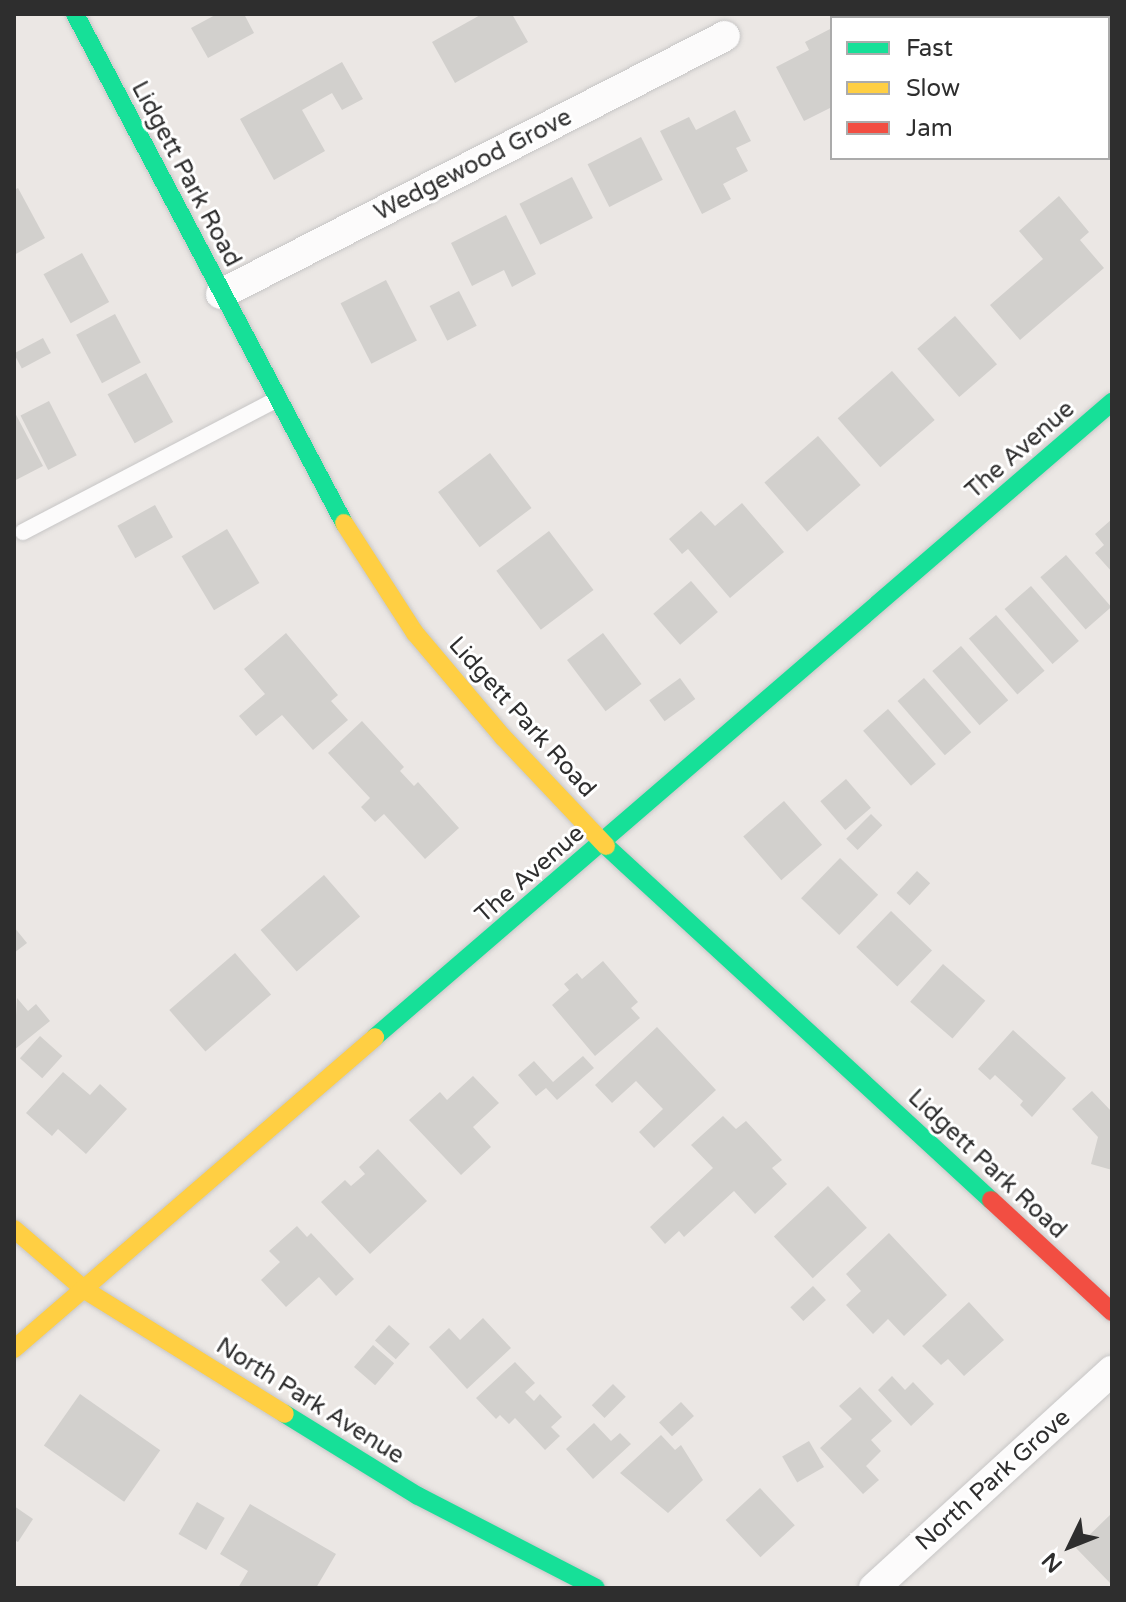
<!DOCTYPE html>
<style>
body{margin:0}
#map{position:relative;width:1126px;height:1602px;overflow:hidden;background:#ebe7e4;font-family:"Varela Round",sans-serif}
div>[style]{position:absolute}
[style*='--x']{left:calc(var(--x)*1px);top:calc(var(--y)*1px);width:calc(var(--w)*1px);rotate:calc(var(--a)*1deg)}
.building>*{inset:0;background:#d2d0cd;transform-origin:0 0}
.roads{filter:drop-shadow(0 0 2px #c7c6c6) drop-shadow(0 0 2px #c7c6c6)}
.lane>*{height:16px;margin:-8px;padding:0 8px;transform-origin:8px;border-radius:8px;background:#fcfbfb}
.street>*{height:30px;margin:-15px;padding:0 15px;transform-origin:15px;border-radius:15px;background:#fcfbfb}
.fast>*{height:18px;margin:-9px;padding:0 9px;transform-origin:9px;border-radius:9px;background:#16e098}
.slow>*{height:18px;margin:-9px;padding:0 9px;transform-origin:9px;border-radius:9px;background:#ffcf43}
.jam>*{height:18px;margin:-9px;padding:0 9px;transform-origin:9px;border-radius:9px;background:#f24e42}
span{translate:-50% -50%;white-space:nowrap;text-align:center;line-height:1.15;-webkit-text-stroke:6px #fff;paint-order:stroke}
.street-label{font-size:24px;color:#2e2e2e}
.frame{position:absolute;inset:0;border:16px solid #2e2e2e;pointer-events:none}
.legend{position:absolute;left:830px;top:16px;width:280px;height:144px;box-sizing:border-box;background:#fff;border:2px solid #ababab;margin:0;padding:10px 14px;list-style:none;font-size:24px;color:#2e2e2e}
.legend li{display:flex;align-items:center;gap:16px;height:40px}
.legend b{width:40px;border:2px solid #ababab}
.north{position:absolute;left:1030px;top:1506px;width:80px;height:80px;-webkit-text-stroke:6px #fff;paint-order:stroke;rotate:227deg;font-size:22px;font-weight:700;line-height:32px;text-align:center;color:#2e2e2e}
.north::after{content:'';display:block;margin:auto;width:28px;height:36px;background:#2e2e2e;clip-path:polygon(50% 0,100% 100%,50% 72%,0 100%)}
</style>
<div id="map">
<div class="building">
<i style="clip-path:polygon(217px 14px,244px 14px,254px 33px,208px 58px,191px 28px)"></i>
<i style="clip-path:polygon(482px 14px,512px 14px,528px 42px,455px 83px,432px 42px)"></i>
<i style="clip-path:polygon(832px 28px,832px 107px,804px 121px,776px 67px,809px 50px,805px 42px)"></i>
<i style="clip-path:polygon(342px 62px,363px 99px,342px 110px,332px 93px,302px 110px,325px 151px,274px 180px,240px 119px)"></i>
<i style="clip-path:polygon(735px 110px,751px 141px,736px 148px,748px 171px,723px 184px,731px 199px,702px 214px,660px 131px,689px 117px,696px 130px)"></i>
<i style="left:641px;top:137px;width:48px;height:60px;rotate:63deg"></i>
<i style="left:572px;top:177px;width:46px;height:59px;rotate:63deg"></i>
<i style="clip-path:polygon(18px 188px,45px 238px,14px 255px,14px 190px)"></i>
<i style="clip-path:polygon(1059px 196px,1089px 232px,1080px 240px,1104px 268px,1020px 340px,990px 305px,1043px 259px,1019px 231px)"></i>
<i style="clip-path:polygon(506px 215px,536px 274px,512px 287px,504px 270px,472px 286px,451px 243px)"></i>
<i style="left:82px;top:253px;width:56px;height:44px;rotate:61deg"></i>
<i style="left:386px;top:280px;width:68px;height:51px;rotate:63deg"></i>
<i style="left:459px;top:291px;width:39px;height:33px;rotate:63deg"></i>
<i style="left:115px;top:314px;width:55px;height:44px;rotate:62deg"></i>
<i style="left:955px;top:316px;width:64px;height:50px;rotate:49deg"></i>
<i style="left:43px;top:338px;width:17px;height:33px;rotate:62deg"></i>
<i style="left:892px;top:371px;width:65px;height:72px;rotate:49deg"></i>
<i style="left:146px;top:373px;width:56px;height:44px;rotate:61deg"></i>
<i style="left:49px;top:401px;width:61px;height:32px;rotate:63deg"></i>
<i style="clip-path:polygon(14px 411px,43px 466px,14px 481px)"></i>
<i style="left:818px;top:436px;width:65px;height:71px;rotate:49deg"></i>
<i style="left:490px;top:453px;width:69px;height:65px;rotate:53deg"></i>
<i style="clip-path:polygon(742px 503px,784px 552px,730px 598px,688px 549px,682px 554px,669px 539px,701px 511px,715px 526px)"></i>
<i style="left:155px;top:505px;width:37px;height:43px;rotate:61deg"></i>
<i style="clip-path:polygon(1112px 519px,1112px 572px,1095px 553px,1104px 545px,1095px 534px)"></i>
<i style="left:227px;top:529px;width:63px;height:53px;rotate:59deg"></i>
<i style="left:549px;top:531px;width:74px;height:66px;rotate:53deg"></i>
<i style="left:1066px;top:555px;width:69px;height:34px;rotate:49deg"></i>
<i style="left:691px;top:581px;width:41px;height:50px;rotate:49deg"></i>
<i style="left:1031px;top:586px;width:73px;height:35px;rotate:49deg"></i>
<i style="left:996px;top:615px;width:74px;height:36px;rotate:49deg"></i>
<i style="clip-path:polygon(286px 633px,338px 695px,331px 701px,348px 720px,313px 750px,282px 715px,256px 736px,239px 716px,265px 694px,244px 669px)"></i>
<i style="left:603px;top:633px;width:64px;height:45px;rotate:53deg"></i>
<i style="left:961px;top:646px;width:72px;height:38px;rotate:49deg"></i>
<i style="left:680px;top:678px;width:26px;height:38px;rotate:54deg"></i>
<i style="left:924px;top:678px;width:72px;height:35px;rotate:49deg"></i>
<i style="left:888px;top:709px;width:73px;height:33px;rotate:49deg"></i>
<i style="clip-path:polygon(362px 721px,404px 767px,400px 771px,414px 786px,418px 782px,459px 828px,425px 859px,384px 814px,375px 822px,361px 807px,370px 798px,328px 753px)"></i>
<i style="left:846px;top:779px;width:38px;height:34px;rotate:49deg"></i>
<i style="left:784px;top:801px;width:58px;height:54px;rotate:49deg"></i>
<i style="left:871px;top:814px;width:16px;height:35px;rotate:45deg"></i>
<i style="left:840px;top:858px;width:53px;height:56px;rotate:44deg"></i>
<i style="left:917px;top:871px;width:18px;height:30px;rotate:43deg"></i>
<i style="left:324px;top:875px;width:55px;height:84px;rotate:49deg"></i>
<i style="left:891px;top:911px;width:57px;height:50px;rotate:44deg"></i>
<i style="clip-path:polygon(14px 927px,27px 943px,14px 953px)"></i>
<i style="left:235px;top:953px;width:55px;height:87px;rotate:49deg"></i>
<i style="clip-path:polygon(603px 961px,638px 1002px,631px 1008px,640px 1018px,595px 1056px,552px 1005px,569px 990px,564px 984px,577px 973px,582px 979px)"></i>
<i style="left:943px;top:964px;width:56px;height:50px;rotate:41deg"></i>
<i style="clip-path:polygon(17px 998px,28px 1011px,36px 1004px,50px 1021px,14px 1050px)"></i>
<i style="clip-path:polygon(657px 1027px,716px 1090px,654px 1148px,639px 1132px,663px 1109px,636px 1081px,612px 1103px,595px 1085px)"></i>
<i style="clip-path:polygon(1013px 1030px,1066px 1078px,1032px 1117px,1020px 1105px,1023px 1101px,995px 1075px,990px 1080px,978px 1069px)"></i>
<i style="left:40px;top:1036px;width:30px;height:30px;rotate:42deg"></i>
<i style="clip-path:polygon(583px 1056px,594px 1068px,557px 1100px,546px 1088px,536px 1096px,518px 1075px,534px 1061px,553px 1082px)"></i>
<i style="clip-path:polygon(63px 1072px,90px 1095px,100px 1084px,127px 1109px,86px 1154px,58px 1129px,52px 1136px,26px 1113px)"></i>
<i style="clip-path:polygon(473px 1076px,499px 1103px,473px 1127px,491px 1147px,461px 1175px,409px 1120px,440px 1092px,447px 1100px)"></i>
<i style="clip-path:polygon(1092px 1091px,1112px 1112px,1112px 1170px,1091px 1164px,1098px 1137px,1072px 1109px)"></i>
<i style="clip-path:polygon(723px 1116px,736px 1129px,746px 1121px,782px 1160px,772px 1168px,787px 1184px,755px 1214px,734px 1191px,684px 1237px,679px 1231px,665px 1244px,650px 1227px,713px 1168px,691px 1145px)"></i>
<i style="clip-path:polygon(378px 1149px,427px 1201px,370px 1254px,321px 1202px,345px 1180px,351px 1186px,365px 1174px,359px 1167px)"></i>
<i style="left:828px;top:1186px;width:57px;height:74px;rotate:47deg"></i>
<i style="clip-path:polygon(297px 1226px,307px 1237px,311px 1233px,354px 1279px,336px 1296px,319px 1277px,286px 1307px,261px 1280px,280px 1262px,269px 1251px)"></i>
<i style="clip-path:polygon(889px 1233px,947px 1295px,904px 1336px,888px 1319px,873px 1334px,846px 1305px,861px 1291px,846px 1274px)"></i>
<i style="left:813px;top:1286px;width:19px;height:31px;rotate:47deg"></i>
<i style="clip-path:polygon(969px 1302px,1004px 1340px,964px 1376px,948px 1359px,941px 1365px,922px 1346px)"></i>
<i style="clip-path:polygon(483px 1318px,511px 1348px,467px 1389px,429px 1347px,449px 1328px,460px 1340px)"></i>
<i style="left:389px;top:1325px;width:28px;height:21px;rotate:42deg"></i>
<i style="left:373px;top:1345px;width:28px;height:29px;rotate:41deg"></i>
<i style="clip-path:polygon(515px 1362px,535px 1383px,525px 1392px,534px 1401px,540px 1394px,562px 1417px,551px 1427px,560px 1436px,545px 1450px,515px 1418px,509px 1424px,500px 1415px,496px 1419px,476px 1398px)"></i>
<i style="clip-path:polygon(892px 1376px,905px 1390px,913px 1382px,934px 1404px,911px 1426px,878px 1390px)"></i>
<i style="left:613px;top:1384px;width:18px;height:30px;rotate:45deg"></i>
<i style="clip-path:polygon(860px 1387px,892px 1421px,871px 1440px,881px 1451px,866px 1466px,879px 1480px,863px 1494px,820px 1448px,852px 1419px,839px 1406px)"></i>
<i style="left:80px;top:1394px;width:98px;height:63px;rotate:35deg"></i>
<i style="left:681px;top:1402px;width:19px;height:30px;rotate:47deg"></i>
<i style="clip-path:polygon(594px 1423px,611px 1441px,620px 1433px,631px 1444px,593px 1479px,566px 1449px)"></i>
<i style="clip-path:polygon(661px 1435px,675px 1450px,681px 1445px,703px 1480px,668px 1513px,620px 1473px)"></i>
<i style="left:809px;top:1441px;width:30px;height:31px;rotate:60deg"></i>
<i style="left:760px;top:1488px;width:51px;height:47px;rotate:47deg"></i>
<i style="left:197px;top:1502px;width:32px;height:37px;rotate:30deg"></i>
<i style="clip-path:polygon(250px 1504px,336px 1554px,316px 1588px,238px 1588px,248px 1571px,220px 1554px)"></i>
<i style="clip-path:polygon(14px 1506px,33px 1519px,18px 1542px,14px 1540px)"></i>
<i style="clip-path:polygon(1112px 1513px,1112px 1585px,1076px 1548px)"></i>
</div>
<div class="roads">
<div class="lane">
<i style="--x:23;--y:532;--w:287;--a:-27.6"></i>
</div>
<div class="street">
<i style="--x:221;--y:294;--w:566;--a:-27.11"></i>
<i style="--x:874;--y:1588;--w:322;--a:-42.4"></i>
</div>
<div class="fast">
<i style="--x:75;--y:14;--w:576;--a:62.14"></i>
<i style="--x:606;--y:846;--w:523;--a:42.6"></i>
<i style="--x:375;--y:1037;--w:973;--a:-40.75"></i>
<i style="--x:285;--y:1414;--w:156;--a:31.7"></i>
<i style="--x:418;--y:1496;--w:200;--a:27.3"></i>
</div>
<div class="slow">
<i style="--x:344;--y:523;--w:131;--a:57.2"></i>
<i style="--x:415;--y:633;--w:136;--a:49.8"></i>
<i style="--x:503;--y:737;--w:150;--a:46.6"></i>
<i style="--x:14;--y:1229;--w:94;--a:40.7"></i>
<i style="--x:85;--y:1290;--w:235;--a:31.8"></i>
<i style="--x:14;--y:1349;--w:477;--a:-40.8"></i>
</div>
<div class="jam">
<i style="--x:991;--y:1200;--w:165;--a:42.8"></i>
</div>
</div>
<div class="street-label">
<span style="left:473px;top:165px;rotate:-27deg">Wedgewood Grove</span>
<span style="left:186px;top:174px;rotate:62deg">Lidgett Park Road</span>
<span style="left:1020px;top:450px;rotate:-41deg">The Avenue</span>
<span style="left:522px;top:717px;rotate:48deg">Lidgett Park Road</span>
<span style="left:530px;top:874px;rotate:-41deg">The Avenue</span>
<span style="left:987px;top:1164px;rotate:43deg">Lidgett Park Road</span>
<span style="left:310px;top:1401px;rotate:32deg">North Park Avenue</span>
<span style="left:993px;top:1480px;rotate:-42deg">North Park Grove</span>
</div>
<div class="frame"></div>
<ul class="legend">
<li><b style="height:10px;background:#16e098"></b>Fast</li>
<li><b style="height:10px;background:#ffcf43"></b>Slow</li>
<li><b style="height:10px;background:#f24e42"></b>Jam</li>
</ul>
<div class="north">N</div>
</div>
